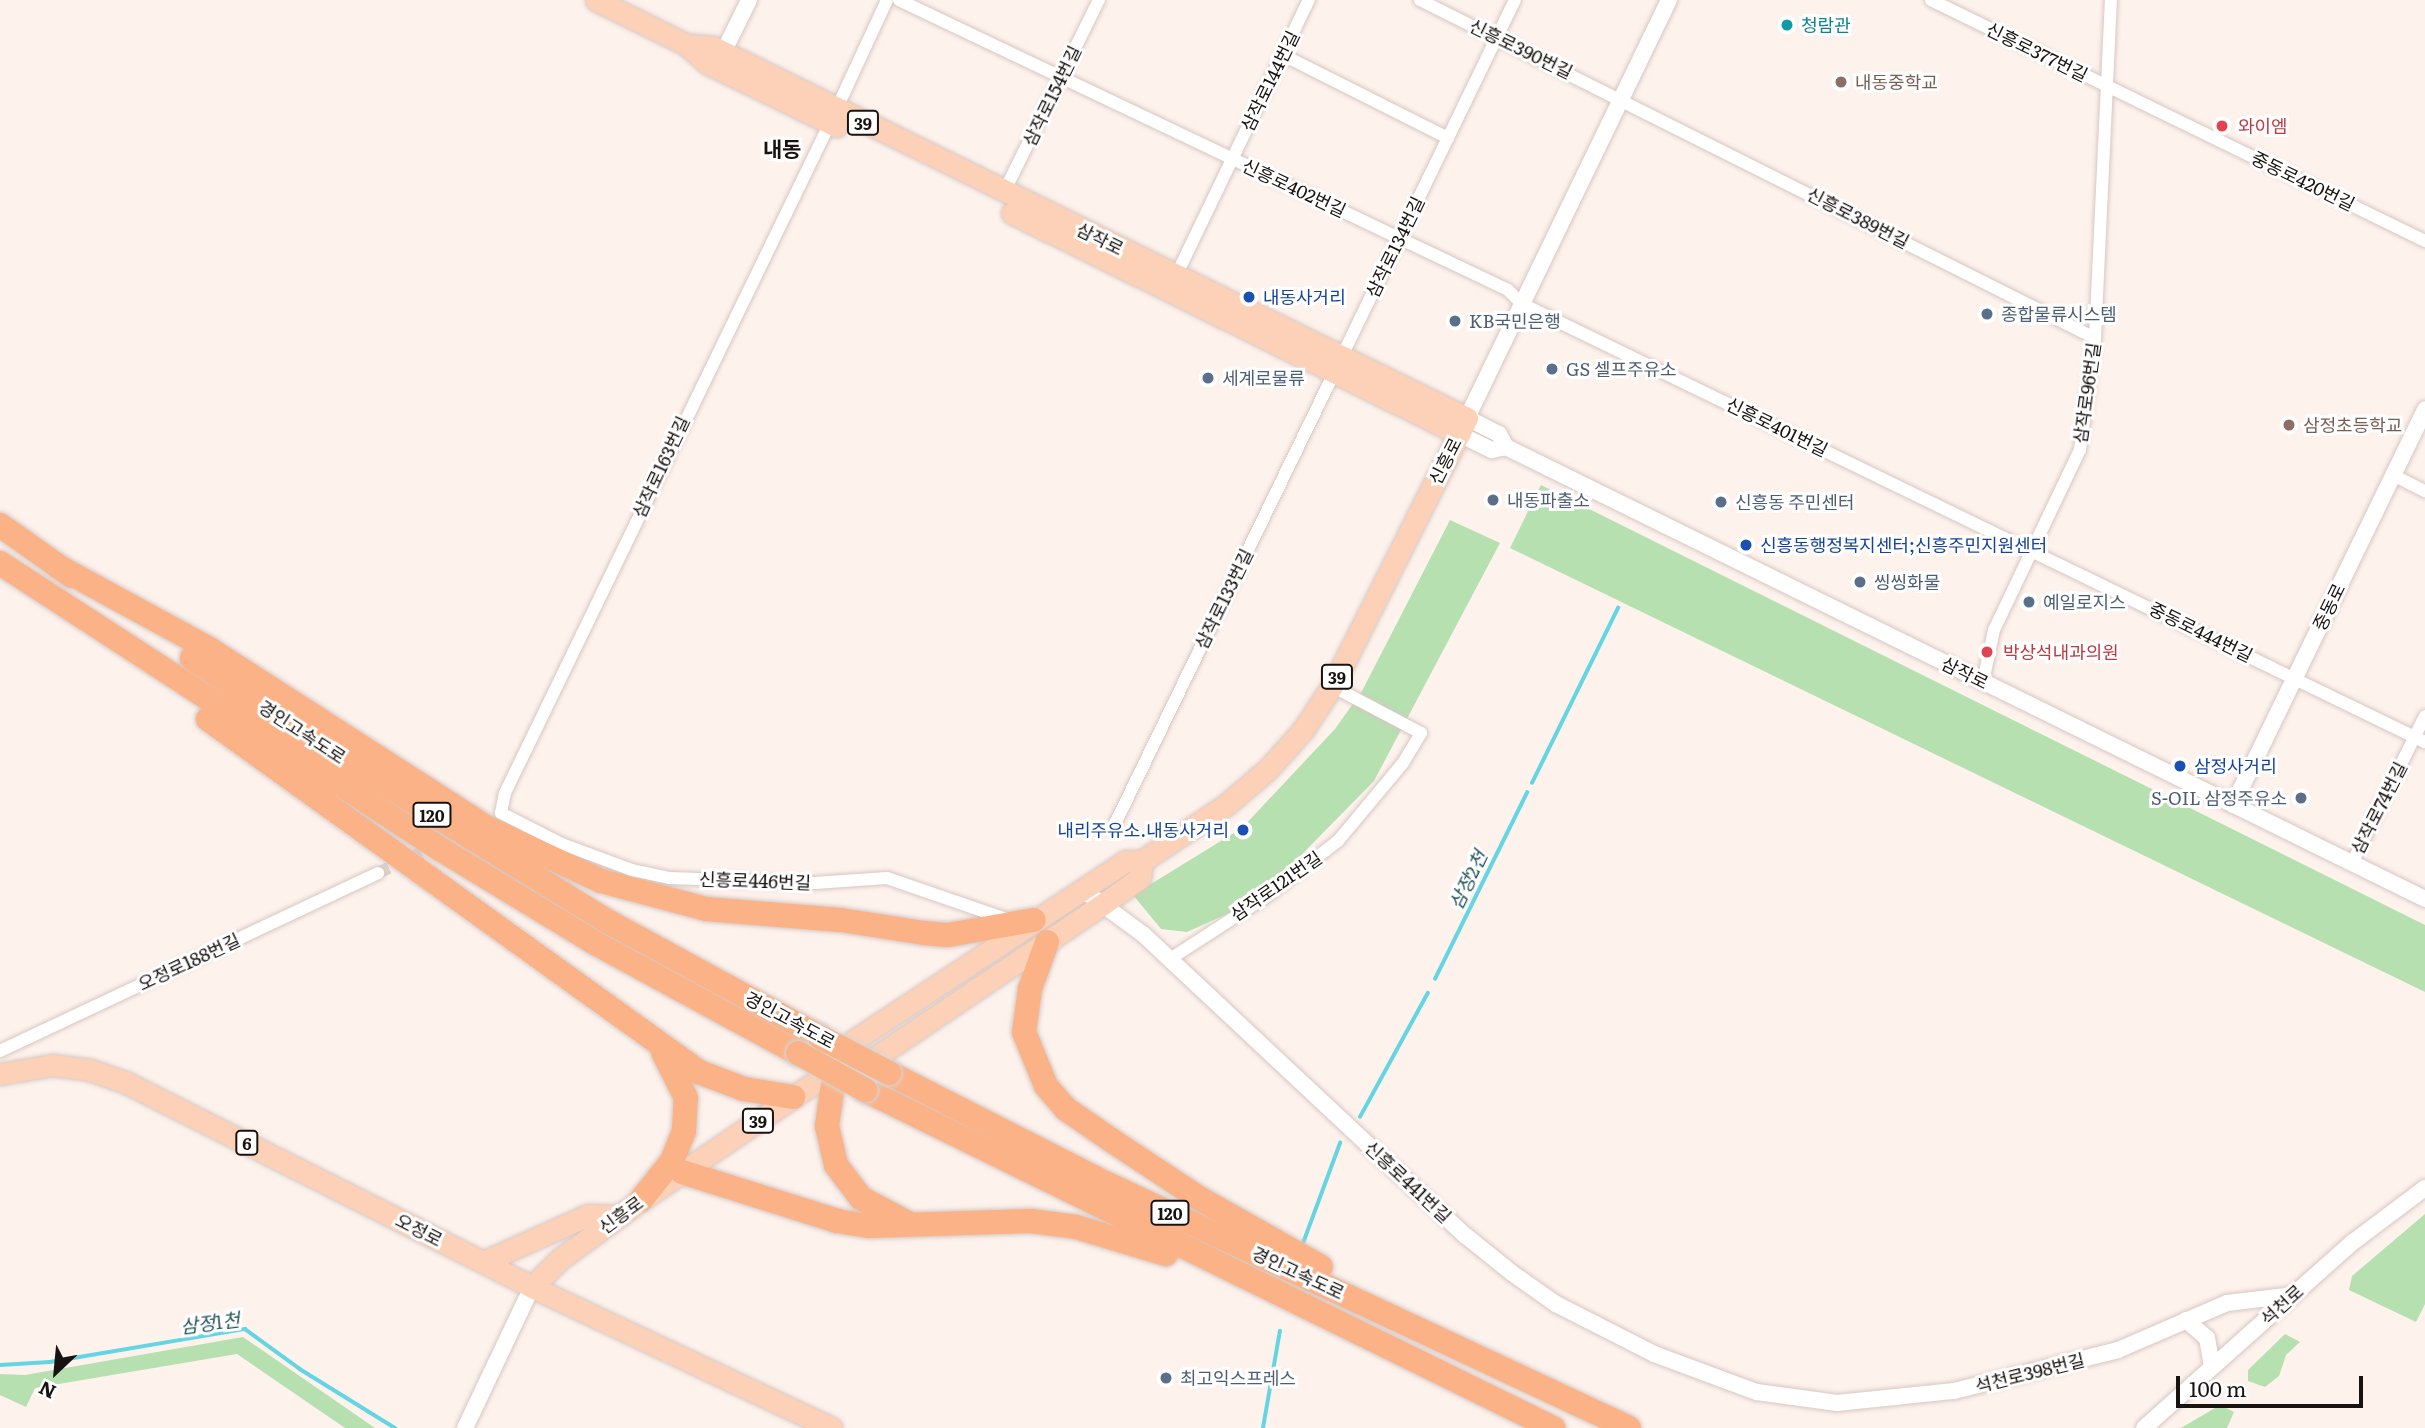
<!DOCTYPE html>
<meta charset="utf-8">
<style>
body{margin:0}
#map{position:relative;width:2425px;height:1428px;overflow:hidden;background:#fef2ed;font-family:Literata,"Noto Sans KR",serif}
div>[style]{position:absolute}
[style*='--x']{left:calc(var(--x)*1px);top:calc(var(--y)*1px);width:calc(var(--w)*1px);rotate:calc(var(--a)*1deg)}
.green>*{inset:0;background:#b6e0b0}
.stream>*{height:3.5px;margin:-1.75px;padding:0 1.75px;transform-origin:1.75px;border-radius:1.75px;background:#64d5e2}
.minor-tunnel>*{height:12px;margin-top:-6px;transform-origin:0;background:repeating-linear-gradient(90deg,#dcd1cc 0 12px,transparent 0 18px)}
.roads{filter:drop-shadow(0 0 2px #d6c7c1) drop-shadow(0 0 2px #d6c7c1)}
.minor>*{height:12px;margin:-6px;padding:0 6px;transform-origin:6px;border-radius:6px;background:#fff}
.tertiary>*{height:16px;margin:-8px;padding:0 8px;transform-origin:8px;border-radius:8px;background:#fff}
.primary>*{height:21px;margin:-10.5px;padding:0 10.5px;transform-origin:10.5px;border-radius:10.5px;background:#fdd1b7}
.motorway>*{height:24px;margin:-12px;padding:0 12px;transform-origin:12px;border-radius:12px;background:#fcb287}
.bridges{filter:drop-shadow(0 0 2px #d5d5d4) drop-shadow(0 0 2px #d5d5d4)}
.motorway-bridge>*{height:24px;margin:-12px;padding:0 12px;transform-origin:12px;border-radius:12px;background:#fcb287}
.dots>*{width:19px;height:19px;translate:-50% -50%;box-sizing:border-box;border:4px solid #fff;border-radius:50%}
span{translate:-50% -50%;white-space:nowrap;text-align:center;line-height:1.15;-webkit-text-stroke:6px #fff;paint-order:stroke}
.shield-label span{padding:2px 5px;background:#fff;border:2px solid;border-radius:5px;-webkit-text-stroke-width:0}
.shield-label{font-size:16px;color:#181311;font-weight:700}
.culture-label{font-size:18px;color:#0d838f}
.left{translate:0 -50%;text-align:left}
.street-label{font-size:18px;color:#181311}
.education-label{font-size:18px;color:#785e54}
.health-label{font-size:18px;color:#be3a42}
.transit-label{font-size:18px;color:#164399}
.right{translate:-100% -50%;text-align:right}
.service-label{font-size:18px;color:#4e5e75}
.water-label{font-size:19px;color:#23555a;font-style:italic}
.quarter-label{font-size:21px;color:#181311;font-weight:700}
.north{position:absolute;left:21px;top:1337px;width:70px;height:70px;-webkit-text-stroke:5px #fff;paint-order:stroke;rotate:206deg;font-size:19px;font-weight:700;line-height:28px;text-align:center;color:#181311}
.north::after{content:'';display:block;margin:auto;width:24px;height:32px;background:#181311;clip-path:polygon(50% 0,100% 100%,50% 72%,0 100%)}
.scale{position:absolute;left:2176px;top:1376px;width:187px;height:32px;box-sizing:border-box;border:4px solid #181311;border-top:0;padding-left:9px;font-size:21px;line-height:24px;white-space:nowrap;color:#181311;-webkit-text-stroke:5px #fff;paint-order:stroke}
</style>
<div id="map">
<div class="green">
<i style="clip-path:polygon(1541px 485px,2425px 925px,2425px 992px,1510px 548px)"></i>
<i style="clip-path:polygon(1450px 520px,1500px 543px,1374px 781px,1256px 901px,1187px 932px,1161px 929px,1133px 895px,1242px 828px,1335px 729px,1362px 691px)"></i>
<i style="clip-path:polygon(2425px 1214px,2425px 1304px,2416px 1322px,2349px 1290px,2352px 1276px)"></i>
<i style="clip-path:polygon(2285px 1334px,2300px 1342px,2286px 1355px,2279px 1376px,2265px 1387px,2248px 1381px,2248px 1370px)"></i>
<i style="clip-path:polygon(243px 1337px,375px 1428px,345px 1428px,237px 1354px,35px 1388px,26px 1407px,0 1395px,0 1374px,25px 1375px)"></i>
<i style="clip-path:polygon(2220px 1405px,2234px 1412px,2227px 1428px,2181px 1428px)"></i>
</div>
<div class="stream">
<i style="--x:1532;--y:783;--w:195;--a:-63.8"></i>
<i style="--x:1435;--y:979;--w:208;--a:-63.7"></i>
<i style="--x:1360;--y:1117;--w:141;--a:-61.3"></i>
<i style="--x:1302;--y:1246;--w:110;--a:-69.7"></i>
<i style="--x:0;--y:1365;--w:50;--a:-3.4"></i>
<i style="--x:50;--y:1362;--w:198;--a:-9.6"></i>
<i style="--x:245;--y:1329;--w:68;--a:36"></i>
<i style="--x:300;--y:1369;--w:112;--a:31.8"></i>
<i style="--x:1263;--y:1428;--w:98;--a:-80.1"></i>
</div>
<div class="minor-tunnel">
<i style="--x:378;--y:873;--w:65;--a:-25.4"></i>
</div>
<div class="roads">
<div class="minor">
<i style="--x:899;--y:0;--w:675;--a:25.46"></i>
<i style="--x:1508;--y:290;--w:20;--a:45"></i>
<i style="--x:1522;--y:304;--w:1004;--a:25.88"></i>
<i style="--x:1420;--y:0;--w:755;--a:26.6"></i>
<i style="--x:1931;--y:0;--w:550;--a:26.01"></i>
<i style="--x:1283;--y:55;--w:185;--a:26.7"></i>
<i style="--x:836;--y:110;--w:121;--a:-65.1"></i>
<i style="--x:1004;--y:192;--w:214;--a:-63.7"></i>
<i style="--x:1174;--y:280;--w:311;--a:-64.3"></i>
<i style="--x:1342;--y:356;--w:396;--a:-64.1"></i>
<i style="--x:2393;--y:475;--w:36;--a:27"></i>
<i style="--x:1983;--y:682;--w:53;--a:-78.1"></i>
<i style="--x:1994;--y:630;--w:199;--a:-64.5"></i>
<i style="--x:2080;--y:450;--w:113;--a:-82.4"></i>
<i style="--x:2095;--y:338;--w:338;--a:-87.3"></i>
<i style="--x:501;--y:813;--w:20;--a:-79"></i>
<i style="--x:505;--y:793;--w:745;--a:-64.12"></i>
<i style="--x:501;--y:813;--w:68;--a:26.9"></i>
<i style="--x:562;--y:844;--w:75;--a:20.4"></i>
<i style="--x:632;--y:870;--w:39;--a:12"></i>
<i style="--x:670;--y:878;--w:145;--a:2"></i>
<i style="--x:815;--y:883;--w:72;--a:-4"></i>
<i style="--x:887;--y:878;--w:132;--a:19"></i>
<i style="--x:1113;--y:828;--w:508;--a:-64.09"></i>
<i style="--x:2352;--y:863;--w:164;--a:-63.6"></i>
<i style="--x:1170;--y:959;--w:114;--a:-32.9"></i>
<i style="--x:1266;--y:897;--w:91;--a:-37.9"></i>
<i style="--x:1338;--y:841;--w:102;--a:-50.2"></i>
<i style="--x:1403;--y:763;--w:35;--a:-59"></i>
<i style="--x:1421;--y:733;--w:101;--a:-152.2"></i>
<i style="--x:0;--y:1051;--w:418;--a:-25.2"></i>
</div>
<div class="tertiary">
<i style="--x:1669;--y:0;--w:464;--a:115.8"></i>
<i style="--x:1467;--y:418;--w:36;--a:27"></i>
<i style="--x:1499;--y:434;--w:15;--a:62"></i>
<i style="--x:1506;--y:447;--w:1024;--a:26.19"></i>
<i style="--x:719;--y:61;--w:68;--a:-63.8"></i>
<i style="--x:1459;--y:434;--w:37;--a:26"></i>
<i style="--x:1492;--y:450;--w:14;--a:-12"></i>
<i style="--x:2233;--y:805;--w:440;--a:-64.1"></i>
<i style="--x:1083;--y:890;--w:76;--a:36.4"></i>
<i style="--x:1144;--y:935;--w:441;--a:43.1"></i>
<i style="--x:1466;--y:1236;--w:59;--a:38.8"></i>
<i style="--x:1512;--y:1273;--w:54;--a:35.2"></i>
<i style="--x:1556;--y:1304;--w:110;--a:27"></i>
<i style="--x:1654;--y:1354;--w:110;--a:20.3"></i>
<i style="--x:1757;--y:1392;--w:81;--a:7.8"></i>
<i style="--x:1837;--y:1403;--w:118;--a:-5.9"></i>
<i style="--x:1954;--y:1391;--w:169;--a:-14"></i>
<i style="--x:2118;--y:1350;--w:119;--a:-23.3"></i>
<i style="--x:2227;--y:1303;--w:66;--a:-6.9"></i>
<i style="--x:2186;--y:1320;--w:28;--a:41"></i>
<i style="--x:2207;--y:1338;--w:29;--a:80"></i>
<i style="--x:465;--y:1428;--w:156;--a:-64.6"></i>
<i style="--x:2144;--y:1428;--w:280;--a:-41.7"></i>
<i style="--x:2353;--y:1242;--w:90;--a:-36.9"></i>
</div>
<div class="primary">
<i style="--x:596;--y:0;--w:102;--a:26.3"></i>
<i style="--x:687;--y:45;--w:27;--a:42"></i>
<i style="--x:707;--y:63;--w:144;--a:26"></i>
<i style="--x:687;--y:45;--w:26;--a:4"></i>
<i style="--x:713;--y:47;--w:840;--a:26.2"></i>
<i style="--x:1467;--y:418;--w:300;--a:116.7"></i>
<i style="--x:1332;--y:686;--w:53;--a:123.4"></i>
<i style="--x:1303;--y:730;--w:52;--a:131.9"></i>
<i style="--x:1268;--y:769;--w:55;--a:139.4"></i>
<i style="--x:1226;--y:805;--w:101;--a:146.3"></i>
<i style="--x:1142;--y:861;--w:16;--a:180"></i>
<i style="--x:1126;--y:861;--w:327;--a:146.6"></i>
<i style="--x:853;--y:1041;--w:22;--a:111"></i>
<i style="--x:1012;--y:213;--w:499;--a:26.3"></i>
<i style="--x:0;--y:1074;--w:53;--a:-9.8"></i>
<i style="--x:52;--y:1065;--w:38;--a:7"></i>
<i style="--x:90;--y:1070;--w:39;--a:19"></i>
<i style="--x:127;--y:1083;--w:453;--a:26.7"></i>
<i style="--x:532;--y:1287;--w:331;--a:25.2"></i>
<i style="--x:483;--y:1262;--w:115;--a:-24.1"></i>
<i style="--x:588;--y:1215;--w:30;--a:2"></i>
<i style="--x:532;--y:1287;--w:40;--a:-45"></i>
<i style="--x:560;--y:1259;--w:100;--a:-36.1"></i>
<i style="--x:641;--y:1200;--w:246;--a:-34.1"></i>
<i style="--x:845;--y:1062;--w:28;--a:-6"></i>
<i style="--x:873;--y:1059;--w:277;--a:-34"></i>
<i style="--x:1103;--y:904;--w:45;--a:-35.1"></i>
<i style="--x:1140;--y:878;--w:17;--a:-83"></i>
</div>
<div class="motorway">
<i style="--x:0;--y:525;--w:88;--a:35.3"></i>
<i style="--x:0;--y:563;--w:525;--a:33.02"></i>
<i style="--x:440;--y:849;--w:181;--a:31.2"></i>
<i style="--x:595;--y:943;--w:231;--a:28.5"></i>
<i style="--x:59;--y:567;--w:173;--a:28.6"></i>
<i style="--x:211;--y:650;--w:328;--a:32.8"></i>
<i style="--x:487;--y:828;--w:126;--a:24.9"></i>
<i style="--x:601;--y:881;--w:109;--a:14.9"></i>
<i style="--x:706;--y:909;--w:135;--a:4.7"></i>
<i style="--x:841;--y:920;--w:84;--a:8.9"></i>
<i style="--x:924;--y:933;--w:24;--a:5"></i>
<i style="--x:948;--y:935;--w:87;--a:-9.9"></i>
<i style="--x:192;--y:658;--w:150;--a:34.1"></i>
<i style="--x:316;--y:742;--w:344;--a:31.6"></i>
<i style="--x:609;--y:922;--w:240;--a:28.6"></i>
<i style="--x:208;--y:719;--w:605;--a:35.71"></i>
<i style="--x:699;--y:1072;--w:48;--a:20.7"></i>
<i style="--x:744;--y:1089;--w:50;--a:9.3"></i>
<i style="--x:1047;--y:942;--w:50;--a:109.9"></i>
<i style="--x:1030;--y:989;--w:43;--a:97.9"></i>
<i style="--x:1024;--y:1032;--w:58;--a:67.8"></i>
<i style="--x:1046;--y:1086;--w:30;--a:49"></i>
<i style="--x:1066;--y:1109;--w:55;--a:34.6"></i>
<i style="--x:1111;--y:1140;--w:103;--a:33.5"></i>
<i style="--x:1197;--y:1197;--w:142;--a:29.4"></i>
<i style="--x:835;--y:1069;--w:58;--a:98"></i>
<i style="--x:827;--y:1126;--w:40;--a:77"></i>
<i style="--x:836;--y:1165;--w:41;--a:52.9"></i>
<i style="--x:861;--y:1198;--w:51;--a:28.1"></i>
<i style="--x:889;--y:1073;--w:233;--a:27"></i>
<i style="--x:1097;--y:1179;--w:587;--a:25.08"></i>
<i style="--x:865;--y:1090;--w:767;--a:26.16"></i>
<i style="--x:682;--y:1172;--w:163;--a:17.5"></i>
<i style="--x:837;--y:1221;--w:32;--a:9"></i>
<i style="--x:869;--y:1226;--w:162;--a:-1.8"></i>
<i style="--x:1031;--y:1221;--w:45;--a:7.6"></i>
<i style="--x:1076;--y:1227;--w:94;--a:16.7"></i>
<i style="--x:641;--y:1200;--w:50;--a:-51.5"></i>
<i style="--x:672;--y:1161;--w:32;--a:-68"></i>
<i style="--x:684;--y:1131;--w:33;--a:-87"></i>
<i style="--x:686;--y:1098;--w:51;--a:-116.6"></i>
</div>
</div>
<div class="bridges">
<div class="motorway-bridge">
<i style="--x:820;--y:1037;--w:78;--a:27.6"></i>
<i style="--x:798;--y:1053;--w:77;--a:28.9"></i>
</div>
</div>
<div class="dots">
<i style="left:1787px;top:25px;background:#0f9aa8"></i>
<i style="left:1841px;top:82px;background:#8d6e63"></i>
<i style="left:2222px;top:126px;background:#e0444e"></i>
<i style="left:1249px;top:297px;background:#1a4fb4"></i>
<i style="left:1987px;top:314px;background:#5c6f8a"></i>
<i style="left:1455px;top:321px;background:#5c6f8a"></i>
<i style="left:1552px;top:369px;background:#5c6f8a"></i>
<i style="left:1208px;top:378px;background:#5c6f8a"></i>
<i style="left:2289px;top:425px;background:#8d6e63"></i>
<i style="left:1493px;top:500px;background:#5c6f8a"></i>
<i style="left:1721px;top:502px;background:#5c6f8a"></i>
<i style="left:1746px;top:545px;background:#1a4fb4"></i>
<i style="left:1860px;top:582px;background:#5c6f8a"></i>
<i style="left:2029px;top:602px;background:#5c6f8a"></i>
<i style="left:1987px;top:652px;background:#e0444e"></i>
<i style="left:2180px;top:766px;background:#1a4fb4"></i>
<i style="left:2301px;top:798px;background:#5c6f8a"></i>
<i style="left:1243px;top:830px;background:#1a4fb4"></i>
<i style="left:1166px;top:1378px;background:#5c6f8a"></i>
</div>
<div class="shield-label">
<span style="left:863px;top:123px">39</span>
<span style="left:1337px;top:677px">39</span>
<span style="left:432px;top:815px">120</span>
<span style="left:758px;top:1121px">39</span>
<span style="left:247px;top:1143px">6</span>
<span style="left:1170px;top:1213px">120</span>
</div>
<div class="culture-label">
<span class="left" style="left:1801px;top:25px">청람관</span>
</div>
<div class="street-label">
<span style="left:1521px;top:49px;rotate:26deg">신흥로390번길</span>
<span style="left:2037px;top:52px;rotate:26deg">신흥로377번길</span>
<span style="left:1270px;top:81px;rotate:-64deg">삼작로144번길</span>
<span style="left:1052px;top:96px;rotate:-64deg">삼작로154번길</span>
<span style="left:2303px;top:181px;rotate:26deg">중동로420번길</span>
<span style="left:1294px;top:188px;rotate:25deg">신흥로402번길</span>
<span style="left:1858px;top:218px;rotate:27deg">신흥로389번길</span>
<span style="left:1100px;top:239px;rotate:26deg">삼작로</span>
<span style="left:1395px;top:247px;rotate:-64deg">삼작로134번길</span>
<span style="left:2087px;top:393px;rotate:-82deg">삼작로96번길</span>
<span style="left:1777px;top:427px;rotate:26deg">신흥로401번길</span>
<span style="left:1445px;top:461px;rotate:-63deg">신흥로</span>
<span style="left:661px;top:467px;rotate:-65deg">삼작로163번길</span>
<span style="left:1224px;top:599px;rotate:-64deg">삼작로133번길</span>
<span style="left:2329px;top:607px;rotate:-64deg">중동로</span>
<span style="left:2201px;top:632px;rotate:26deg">중동로444번길</span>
<span style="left:1965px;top:673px;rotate:26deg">삼작로</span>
<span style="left:302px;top:732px;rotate:33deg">경인고속도로</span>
<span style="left:2379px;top:808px;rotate:-63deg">삼작로74번길</span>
<span style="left:755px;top:881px;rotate:2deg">신흥로446번길</span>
<span style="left:1276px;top:886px;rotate:-35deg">삼작로121번길</span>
<span style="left:189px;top:962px;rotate:-25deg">오정로188번길</span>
<span style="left:790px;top:1020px;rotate:28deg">경인고속도로</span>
<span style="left:1408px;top:1182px;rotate:43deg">신흥로441번길</span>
<span style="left:621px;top:1215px;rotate:-36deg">신흥로</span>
<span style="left:419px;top:1230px;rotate:27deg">오정로</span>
<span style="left:1298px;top:1273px;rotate:25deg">경인고속도로</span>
<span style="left:2282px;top:1305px;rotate:-42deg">석천로</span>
<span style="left:2030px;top:1373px;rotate:-14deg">석천로398번길</span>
</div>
<div class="education-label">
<span class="left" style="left:1855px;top:82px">내동중학교</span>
<span class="left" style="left:2303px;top:425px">삼정초등학교</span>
</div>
<div class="health-label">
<span class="left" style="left:2238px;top:126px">와이엠</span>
<span class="left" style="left:2003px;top:652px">박상석내과의원</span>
</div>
<div class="transit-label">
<span class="left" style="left:1263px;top:297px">내동사거리</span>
<span class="left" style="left:1760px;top:545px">신흥동행정복지센터;신흥주민지원센터</span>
<span class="left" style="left:2194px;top:766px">삼정사거리</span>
<span class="right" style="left:1229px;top:830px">내리주유소.내동사거리</span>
</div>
<div class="service-label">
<span class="left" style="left:2001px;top:314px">종합물류시스템</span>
<span class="left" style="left:1469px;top:321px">KB국민은행</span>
<span class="left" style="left:1566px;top:369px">GS 셀프주유소</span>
<span class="left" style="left:1222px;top:378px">세계로물류</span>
<span class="left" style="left:1507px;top:500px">내동파출소</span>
<span class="left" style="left:1735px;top:502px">신흥동 주민센터</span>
<span class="left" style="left:1874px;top:582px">씽씽화물</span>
<span class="left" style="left:2043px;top:602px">예일로지스</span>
<span class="right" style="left:2287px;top:798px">S-OIL 삼정주유소</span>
<span class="left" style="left:1180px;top:1378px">최고익스프레스</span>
</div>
<div class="water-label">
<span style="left:1468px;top:880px;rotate:-64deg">삼정2천</span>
<span style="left:210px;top:1323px;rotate:-7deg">삼정1천</span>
</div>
<div class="quarter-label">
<span style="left:782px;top:148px">내동</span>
</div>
<div class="north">N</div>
<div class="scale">100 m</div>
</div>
